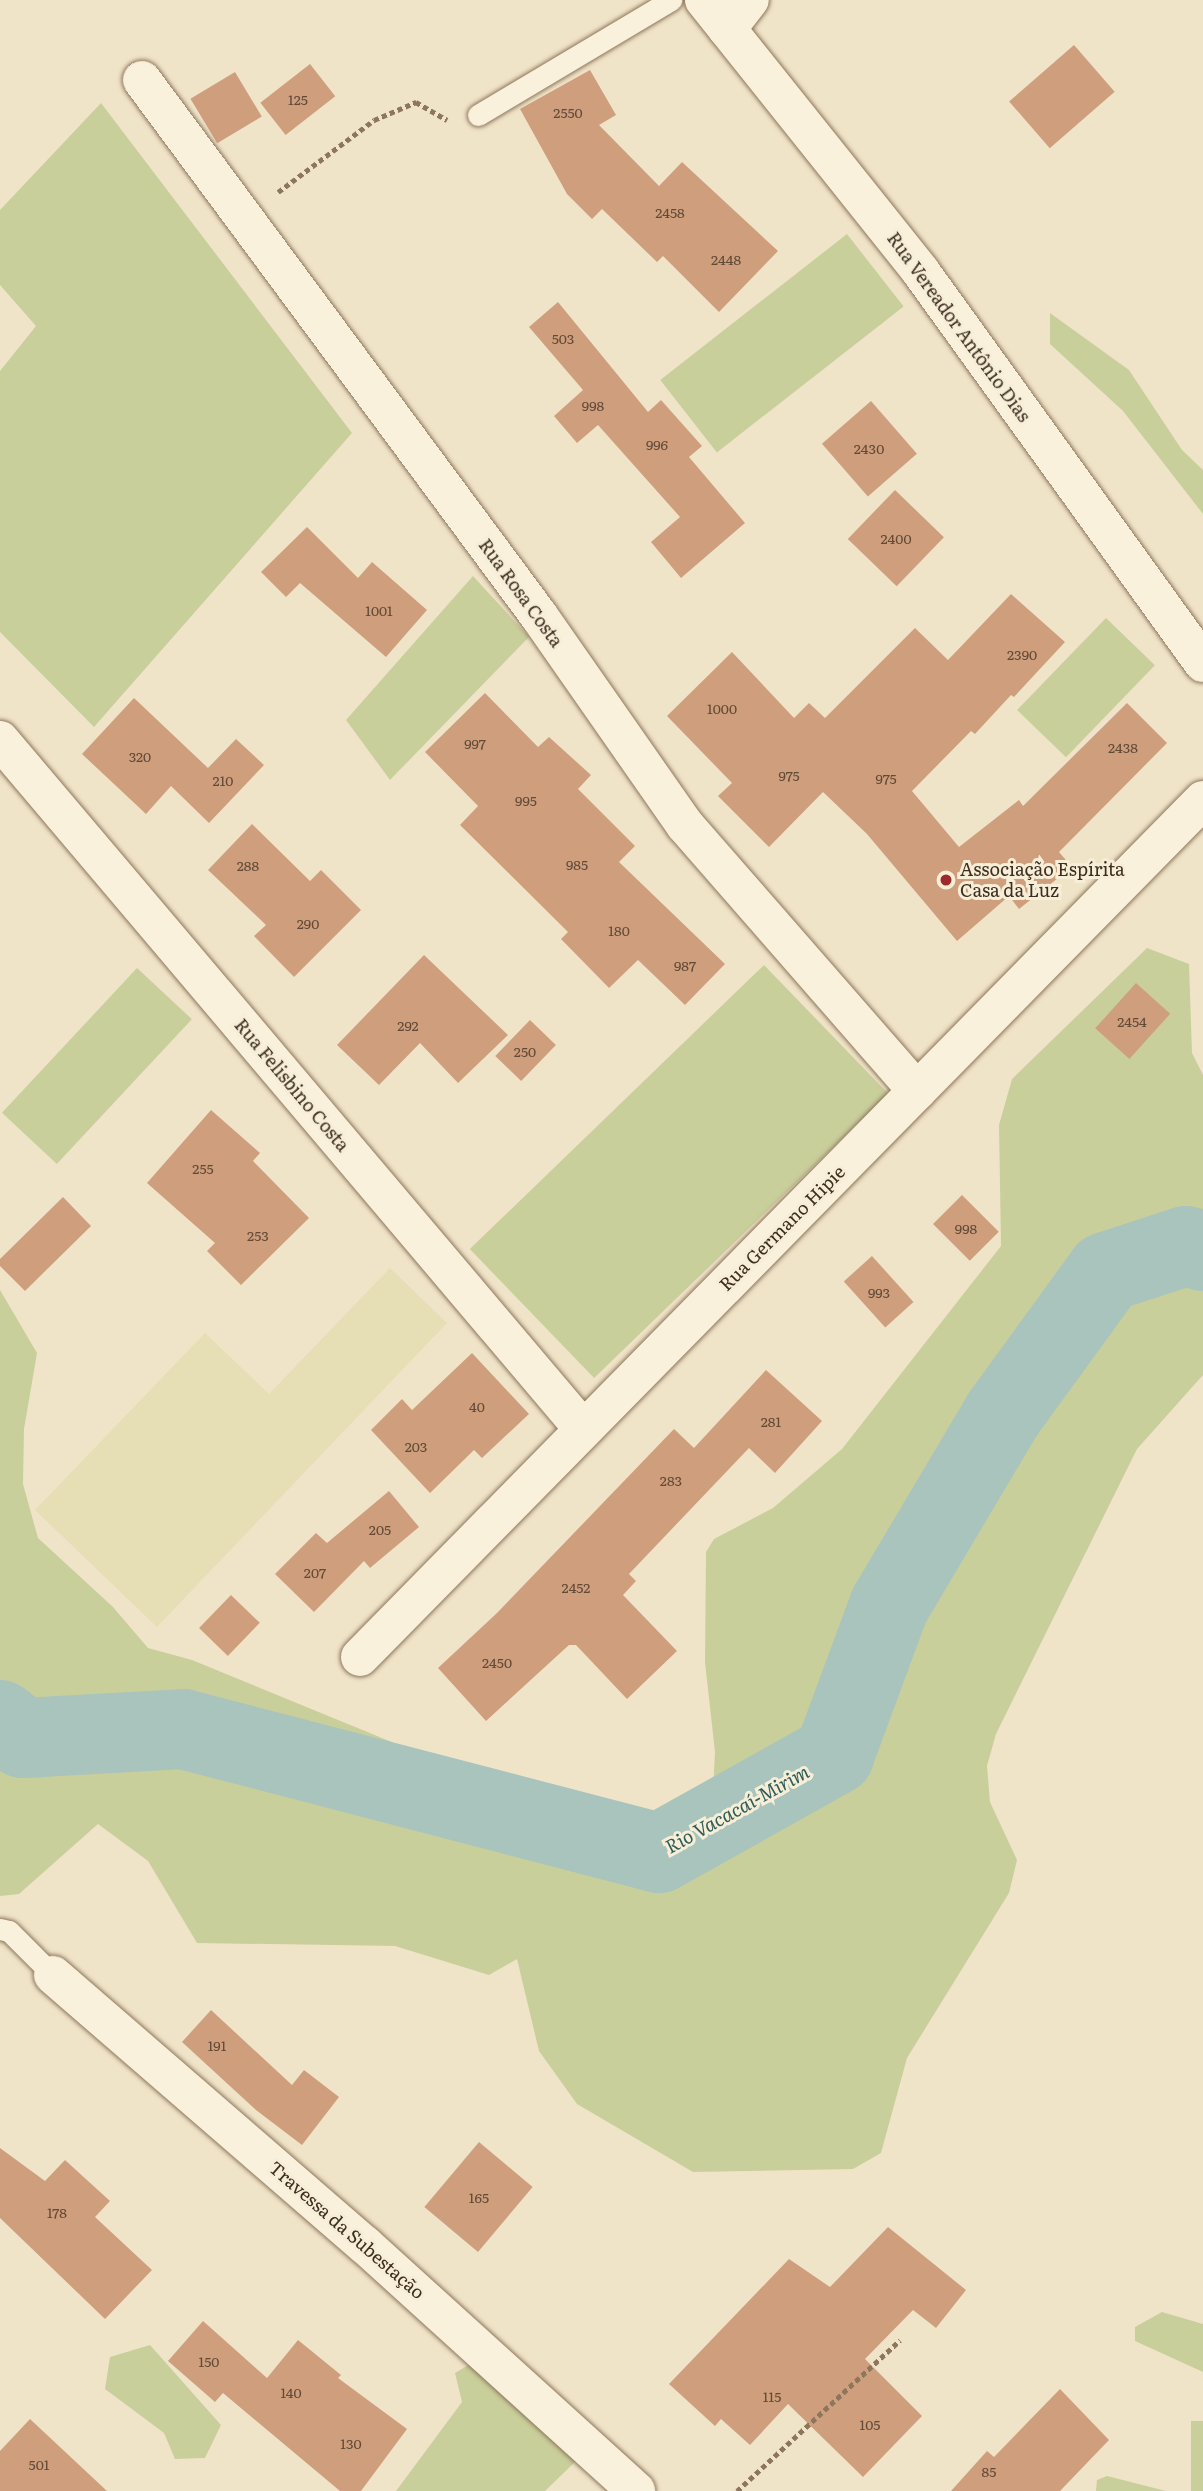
<!DOCTYPE html>
<meta charset="utf-8">
<style>
body{margin:0}
#map{position:relative;width:1203px;height:2491px;overflow:hidden;background:#f0e4c8;font-family:Literata,serif}
div>[style]{position:absolute}
[style*='--x']{left:calc(var(--x)*1px);top:calc(var(--y)*1px);width:calc(var(--w)*1px);rotate:calc(var(--a)*1deg)}
.farmland>*{inset:0;background:#e6deb5}
.green>*{inset:0;background:#c9cf9b;transform-origin:0 0}
.river>*{height:80px;margin:-40px;padding:0 40px;transform-origin:40px;border-radius:40px;background:#a9c4bc}
.building>*{inset:0;background:#cf9f7d;transform-origin:0 0}
.path>*{height:4.5px;margin-top:-2.25px;transform-origin:0;background:repeating-linear-gradient(90deg,#8d765c 0 5px,transparent 0 8.5px)}
.roads{filter:drop-shadow(0 0 2px #8d765c) drop-shadow(0 0 2px #8d765c)}
.service>*{height:21px;margin:-10.5px;padding:0 10.5px;transform-origin:10.5px;border-radius:10.5px;background:#faf1dc}
.minor>*{height:38px;margin:-19px;padding:0 19px;transform-origin:19px;border-radius:19px;background:#faf1dc}
.tertiary>*{height:38px;margin:-19px;padding:0 19px;transform-origin:19px;border-radius:19px;background:#faf1dc}
.dots>*{width:19px;height:19px;translate:-50% -50%;box-sizing:border-box;border:4px solid #f7eed8;border-radius:50%}
span{translate:-50% -50%;white-space:nowrap;text-align:center;line-height:1.15;-webkit-text-stroke:6px #f7eed8;paint-order:stroke}
.number-label{font-size:14px;color:#624a37}
.number-label span{-webkit-text-stroke-width:0}
.street-label{font-size:18px;color:#3d2e20}
.poi-label{font-size:18px;color:#3d2e20}
.left{translate:0 -50%;text-align:left}
.water-label{font-size:19px;color:#2f5d5a;font-style:italic}
</style>
<div id="map">
<div class="farmland">
<i style="clip-path:polygon(390px 1268px,447px 1323px,157px 1627px,35px 1510px,205px 1333px,269px 1394px)"></i>
</div>
<div class="green">
<i style="clip-path:polygon(101px 103px,352px 433px,94px 727px,0 632px,0 371px,36px 326px,0 285px,0 210px)"></i>
<i style="left:847px;top:234px;width:92px;height:237px;rotate:52deg"></i>
<i style="clip-path:polygon(1050px 313px,1129px 370px,1182px 450px,1203px 470px,1203px 514px,1123px 411px,1050px 344px)"></i>
<i style="clip-path:polygon(473px 576px,529px 637px,390px 780px,346px 720px)"></i>
<i style="left:1106px;top:618px;width:68px;height:128px;rotate:44deg"></i>
<i style="clip-path:polygon(1147px 948px,1189px 964px,1192px 1053px,1203px 1075px,1203px 1375px,1137px 1449px,996px 1734px,987px 1766px,990px 1802px,1017px 1860px,1009px 1893px,907px 2058px,881px 2153px,853px 2169px,693px 2172px,577px 2104px,539px 2051px,517px 1959px,489px 1975px,395px 1946px,197px 1943px,148px 1861px,98px 1824px,19px 1894px,0 1896px,0 1290px,37px 1353px,24px 1429px,23px 1484px,38px 1538px,113px 1607px,148px 1648px,192px 1660px,421px 1754px,656px 1890px,709px 1864px,715px 1752px,705px 1662px,706px 1552px,714px 1539px,773px 1508px,842px 1449px,1001px 1246px,999px 1125px,1012px 1079px)"></i>
<i style="left:764px;top:965px;width:179px;height:409px;rotate:46deg"></i>
<i style="left:137px;top:968px;width:75px;height:198px;rotate:43deg"></i>
<i style="clip-path:polygon(1162px 2312px,1203px 2324px,1203px 2372px,1135px 2341px,1135px 2327px)"></i>
<i style="clip-path:polygon(150px 2345px,221px 2425px,205px 2458px,175px 2459px,164px 2433px,105px 2389px,110px 2357px)"></i>
<i style="clip-path:polygon(472px 2363px,576px 2461px,545px 2491px,396px 2491px,462px 2402px,455px 2373px)"></i>
<i style="left:1203px;top:2421px;width:70px;height:12px;rotate:90deg"></i>
<i style="clip-path:polygon(1107px 2476px,1166px 2491px,1096px 2491px,1097px 2480px)"></i>
</div>
<div class="river">
<i style="--x:0;--y:1720;--w:29;--a:38"></i>
<i style="--x:23;--y:1738;--w:160;--a:-3.2"></i>
<i style="--x:183;--y:1729;--w:492;--a:14.6"></i>
<i style="--x:659;--y:1853;--w:201;--a:-29.2"></i>
<i style="--x:834;--y:1755;--w:159;--a:-69.7"></i>
<i style="--x:889;--y:1606;--w:223;--a:-59.3"></i>
<i style="--x:1003;--y:1414;--w:175;--a:-54"></i>
<i style="--x:1106;--y:1272;--w:84;--a:-18"></i>
<i style="--x:1186;--y:1246;--w:18;--a:16"></i>
</div>
<div class="building">
<i style="left:1074px;top:45px;width:62px;height:86px;rotate:49deg"></i>
<i style="left:310px;top:64px;width:41px;height:63px;rotate:52deg"></i>
<i style="clip-path:polygon(590px 70px,616px 115px,599px 125px,659px 186px,682px 162px,778px 251px,719px 312px,663px 256px,657px 262px,602px 209px,592px 219px,567px 194px,520px 109px)"></i>
<i style="left:235px;top:72px;width:52px;height:52px;rotate:59deg"></i>
<i style="clip-path:polygon(558px 302px,648px 412px,661px 400px,702px 446px,689px 457px,745px 523px,681px 578px,651px 542px,680px 517px,598px 425px,577px 443px,554px 416px,583px 390px,529px 327px)"></i>
<i style="left:871px;top:401px;width:70px;height:65px;rotate:49deg"></i>
<i style="left:895px;top:490px;width:68px;height:68px;rotate:44deg"></i>
<i style="clip-path:polygon(307px 527px,358px 578px,372px 562px,427px 610px,386px 657px,300px 583px,286px 597px,261px 572px)"></i>
<i style="clip-path:polygon(1011px 594px,1065px 642px,1014px 697px,1011px 695px,975px 734px,971px 731px,912px 791px,959px 847px,1019px 800px,1023px 806px,1127px 703px,1167px 743px,1059px 852px,1072px 867px,1019px 909px,1009px 896px,957px 941px,867px 834px,823px 792px,769px 847px,718px 796px,732px 783px,667px 716px,732px 652px,794px 718px,809px 703px,825px 718px,915px 628px,948px 660px)"></i>
<i style="clip-path:polygon(485px 693px,538px 747px,549px 737px,591px 775px,578px 789px,635px 846px,619px 862px,725px 964px,685px 1005px,638px 960px,609px 988px,561px 939px,568px 932px,460px 825px,478px 806px,425px 752px)"></i>
<i style="clip-path:polygon(134px 698px,208px 768px,236px 739px,264px 765px,209px 823px,171px 786px,146px 814px,82px 754px)"></i>
<i style="clip-path:polygon(252px 824px,310px 881px,321px 870px,361px 910px,294px 977px,254px 936px,266px 925px,208px 870px)"></i>
<i style="clip-path:polygon(424px 955px,508px 1035px,458px 1083px,420px 1043px,379px 1085px,337px 1045px)"></i>
<i style="left:1136px;top:983px;width:46px;height:61px;rotate:42deg"></i>
<i style="left:530px;top:1020px;width:36px;height:50px;rotate:44deg"></i>
<i style="clip-path:polygon(211px 1110px,260px 1153px,253px 1161px,309px 1218px,241px 1285px,207px 1251px,215px 1243px,147px 1183px)"></i>
<i style="left:962px;top:1195px;width:52px;height:41px;rotate:45deg"></i>
<i style="clip-path:polygon(63px 1197px,91px 1226px,25px 1291px,0 1266px,0 1259px)"></i>
<i style="left:872px;top:1256px;width:62px;height:38px;rotate:48deg"></i>
<i style="clip-path:polygon(472px 1353px,529px 1414px,482px 1458px,474px 1450px,430px 1493px,371px 1430px,402px 1399px,412px 1410px)"></i>
<i style="clip-path:polygon(766px 1370px,822px 1421px,775px 1473px,749px 1448px,629px 1574px,636px 1581px,623px 1595px,677px 1651px,627px 1699px,576px 1645px,569px 1645px,486px 1721px,438px 1668px,497px 1613px,674px 1429px,694px 1448px)"></i>
<i style="clip-path:polygon(389px 1491px,419px 1527px,370px 1568px,364px 1561px,314px 1612px,275px 1574px,316px 1533px,327px 1543px)"></i>
<i style="left:231px;top:1595px;width:40px;height:46px;rotate:44deg"></i>
<i style="clip-path:polygon(211px 2010px,292px 2085px,304px 2070px,339px 2097px,302px 2145px,256px 2110px,182px 2042px)"></i>
<i style="left:479px;top:2142px;width:70px;height:85px;rotate:40deg"></i>
<i style="clip-path:polygon(0 2148px,45px 2181px,65px 2160px,110px 2201px,95px 2217px,152px 2270px,105px 2319px,0 2218px)"></i>
<i style="clip-path:polygon(888px 2227px,966px 2290px,936px 2328px,913px 2310px,865px 2359px,922px 2416px,863px 2477px,788px 2404px,750px 2445px,721px 2419px,715px 2426px,669px 2384px,789px 2259px,830px 2287px)"></i>
<i style="clip-path:polygon(203px 2321px,267px 2378px,298px 2340px,341px 2375px,338px 2378px,407px 2429px,361px 2491px,340px 2491px,223px 2393px,215px 2402px,168px 2361px)"></i>
<i style="clip-path:polygon(1060px 2389px,1109px 2440px,1060px 2491px,951px 2491px,987px 2451px,994px 2457px)"></i>
<i style="clip-path:polygon(30px 2419px,107px 2491px,0 2491px,0 2451px)"></i>
</div>
<div class="path">
<i style="--x:278;--y:192;--w:120;--a:-36.9"></i>
<i style="--x:374;--y:120;--w:46;--a:-23.2"></i>
<i style="--x:416;--y:102;--w:36;--a:30"></i>
<i style="--x:737;--y:2491;--w:222;--a:-42.8"></i>
</div>
<div class="roads">
<div class="service">
<i style="--x:478;--y:115;--w:225;--a:-30.8"></i>
<i style="--x:0;--y:1929;--w:9;--a:13"></i>
<i style="--x:9;--y:1931;--w:62;--a:45"></i>
</div>
<div class="minor">
<i style="--x:727;--y:29;--w:37;--a:-52"></i>
<i style="--x:142;--y:80;--w:667;--a:53.47"></i>
<i style="--x:539;--y:616;--w:255;--a:55.1"></i>
<i style="--x:685;--y:825;--w:353;--a:48.9"></i>
<i style="--x:0;--y:740;--w:903;--a:49.76"></i>
<i style="--x:360;--y:1657;--w:1202;--a:-45.47"></i>
<i style="--x:53;--y:1975;--w:413;--a:40.9"></i>
<i style="--x:365;--y:2245;--w:366;--a:42.2"></i>
</div>
<div class="tertiary">
<i style="--x:704;--y:0;--w:348;--a:51.4"></i>
<i style="--x:921;--y:272;--w:482;--a:54.2"></i>
</div>
</div>
<div class="dots">
<i style="left:946px;top:880px;background:#9e2a2b"></i>
</div>
<div class="number-label">
<span style="left:298px;top:99px">125</span>
<span style="left:568px;top:112px">2550</span>
<span style="left:670px;top:212px">2458</span>
<span style="left:726px;top:259px">2448</span>
<span style="left:563px;top:338px">503</span>
<span style="left:593px;top:405px">998</span>
<span style="left:657px;top:444px">996</span>
<span style="left:869px;top:448px">2430</span>
<span style="left:896px;top:538px">2400</span>
<span style="left:379px;top:610px">1001</span>
<span style="left:1022px;top:654px">2390</span>
<span style="left:722px;top:708px">1000</span>
<span style="left:475px;top:743px">997</span>
<span style="left:1123px;top:747px">2438</span>
<span style="left:140px;top:756px">320</span>
<span style="left:789px;top:775px">975</span>
<span style="left:886px;top:778px">975</span>
<span style="left:223px;top:780px">210</span>
<span style="left:526px;top:800px">995</span>
<span style="left:577px;top:864px">985</span>
<span style="left:248px;top:865px">288</span>
<span style="left:308px;top:923px">290</span>
<span style="left:619px;top:930px">180</span>
<span style="left:685px;top:965px">987</span>
<span style="left:1132px;top:1021px">2454</span>
<span style="left:408px;top:1025px">292</span>
<span style="left:525px;top:1051px">250</span>
<span style="left:203px;top:1168px">255</span>
<span style="left:966px;top:1228px">998</span>
<span style="left:258px;top:1235px">253</span>
<span style="left:879px;top:1292px">993</span>
<span style="left:477px;top:1406px">40</span>
<span style="left:771px;top:1421px">281</span>
<span style="left:416px;top:1446px">203</span>
<span style="left:671px;top:1480px">283</span>
<span style="left:380px;top:1529px">205</span>
<span style="left:315px;top:1572px">207</span>
<span style="left:576px;top:1587px">2452</span>
<span style="left:497px;top:1662px">2450</span>
<span style="left:217px;top:2045px">191</span>
<span style="left:479px;top:2197px">165</span>
<span style="left:57px;top:2212px">178</span>
<span style="left:209px;top:2361px">150</span>
<span style="left:291px;top:2392px">140</span>
<span style="left:772px;top:2396px">115</span>
<span style="left:870px;top:2424px">105</span>
<span style="left:351px;top:2443px">130</span>
<span style="left:39px;top:2464px">501</span>
<span style="left:989px;top:2471px">85</span>
</div>
<div class="street-label">
<span style="left:959px;top:327px;rotate:54deg">Rua Vereador Antônio Dias</span>
<span style="left:521px;top:593px;rotate:54deg">Rua Rosa Costa</span>
<span style="left:292px;top:1085px;rotate:50deg">Rua Felisbino Costa</span>
<span style="left:782px;top:1228px;rotate:-45deg">Rua Germano Hipie</span>
<span style="left:347px;top:2230px;rotate:41deg">Travessa da Subestação</span>
</div>
<div class="poi-label">
<span class="left" style="left:960px;top:880px">Associação Espírita<br>Casa da Luz</span>
</div>
<div class="water-label">
<span style="left:737px;top:1809px;rotate:-29deg">Rio Vacacaí-Mirim</span>
</div>
</div>
